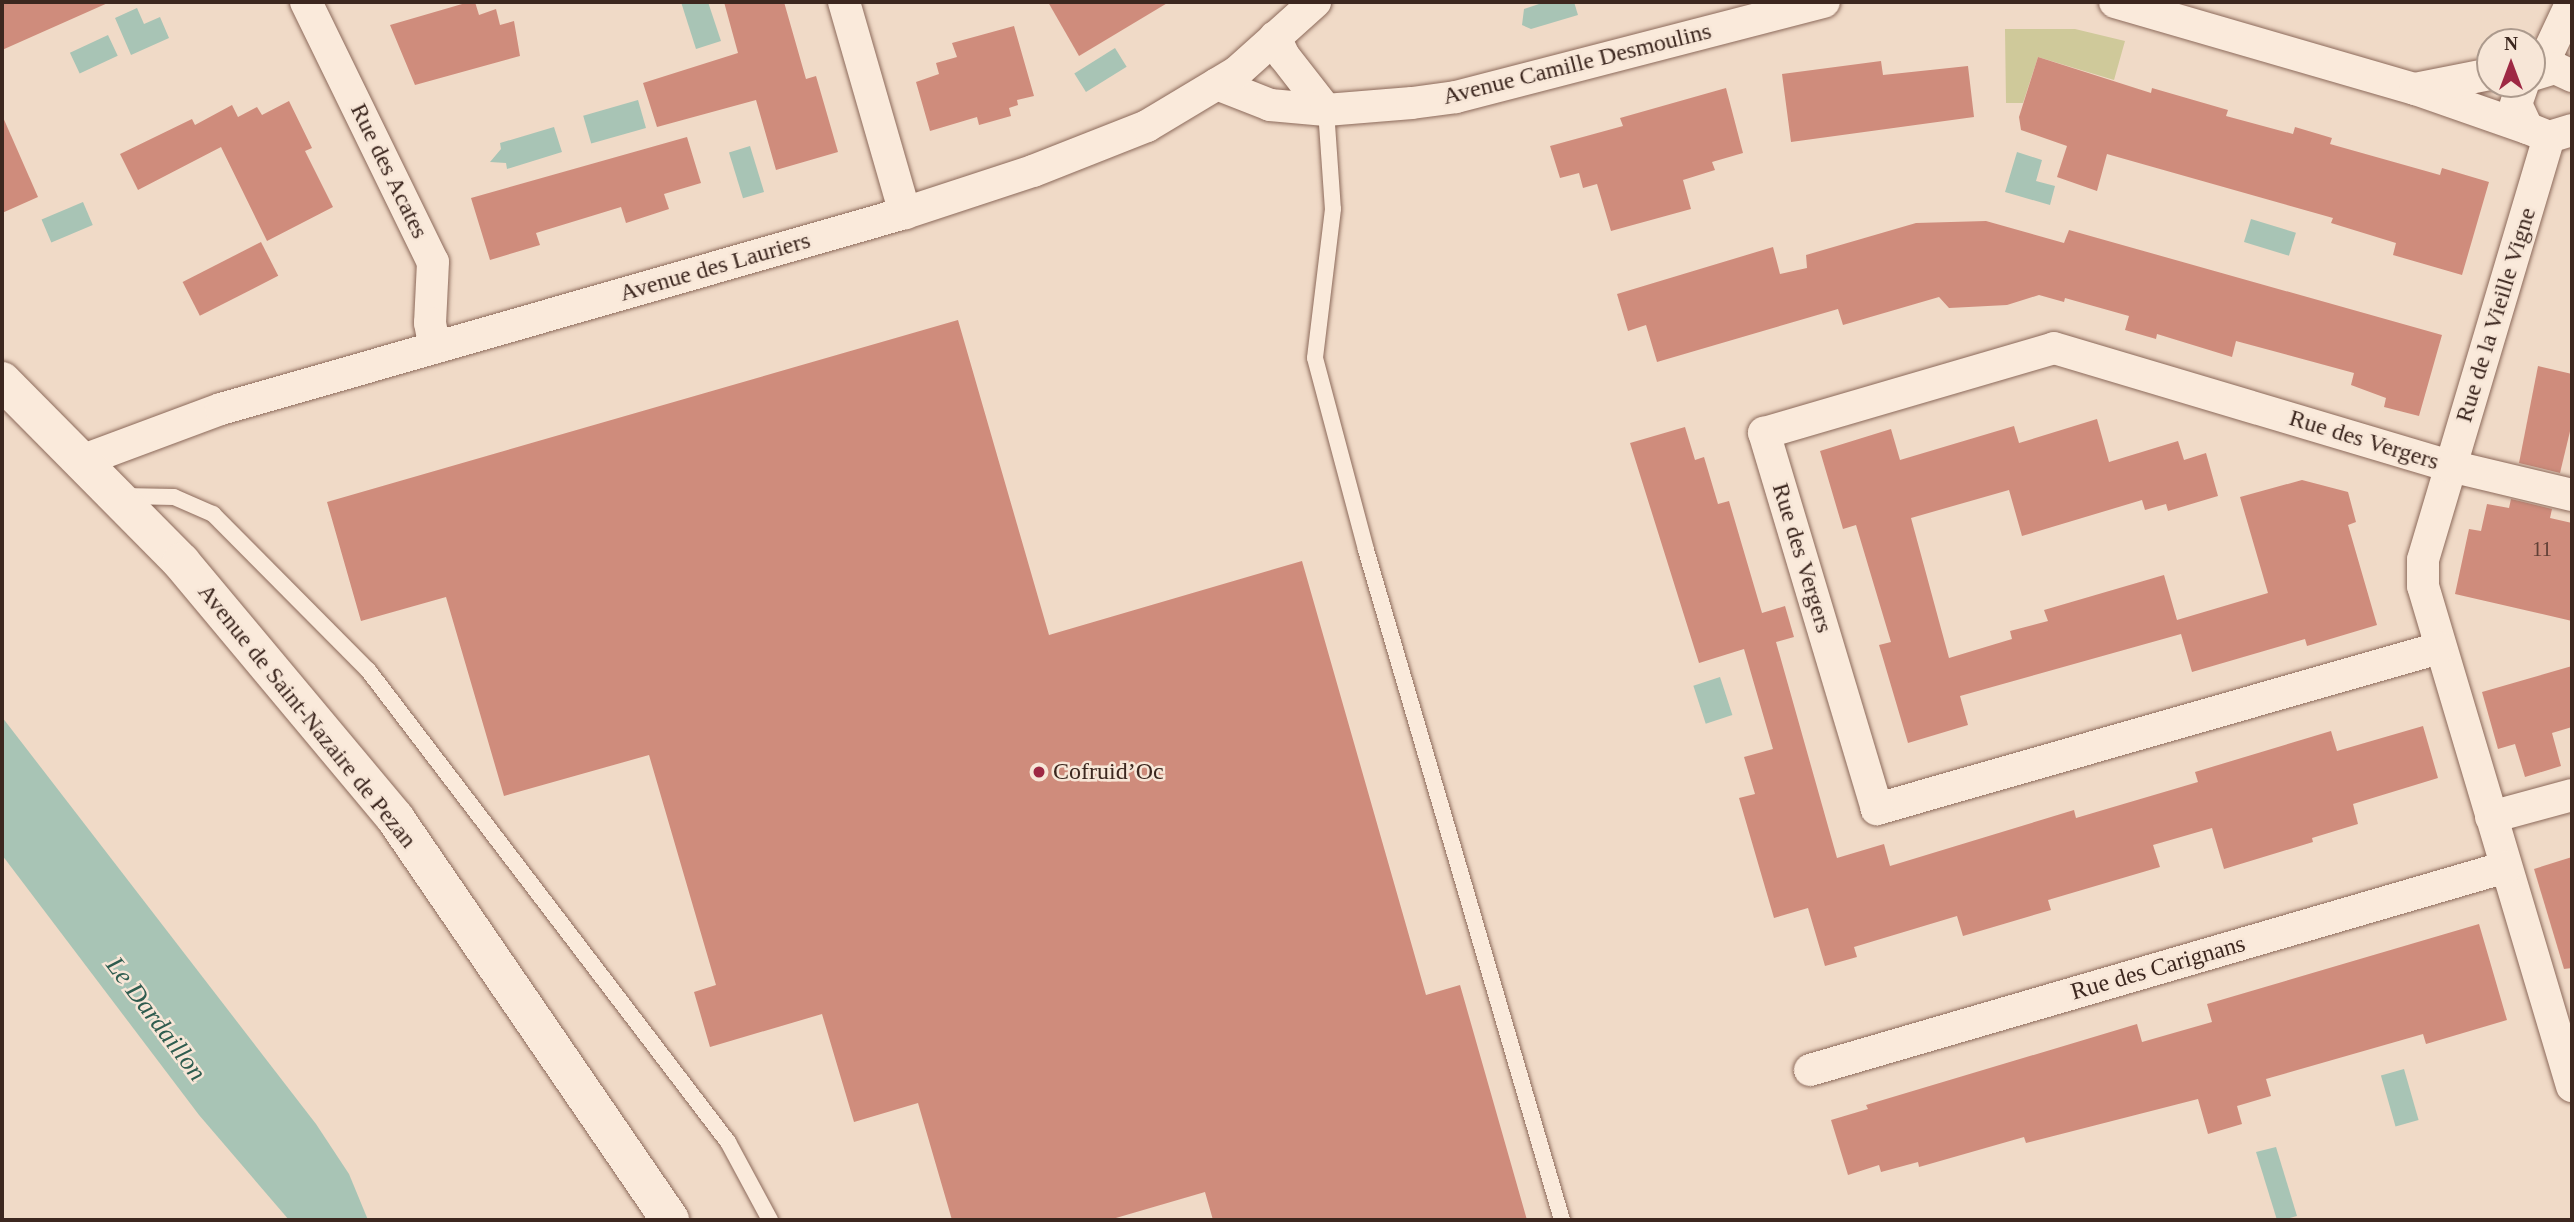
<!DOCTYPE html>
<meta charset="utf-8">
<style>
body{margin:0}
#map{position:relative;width:2574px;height:1222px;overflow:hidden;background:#f0dac7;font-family:Georgia,serif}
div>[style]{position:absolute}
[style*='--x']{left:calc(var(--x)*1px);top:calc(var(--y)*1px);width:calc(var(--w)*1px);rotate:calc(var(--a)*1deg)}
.green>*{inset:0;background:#cfc99a}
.water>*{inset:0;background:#a8c4b5;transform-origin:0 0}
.building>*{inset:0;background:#cf8c7c;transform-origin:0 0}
.roads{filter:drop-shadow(0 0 2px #8c6a5b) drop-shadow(0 0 2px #8c6a5b)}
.service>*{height:16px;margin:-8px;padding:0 8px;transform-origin:8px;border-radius:8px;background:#faeadb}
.minor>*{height:32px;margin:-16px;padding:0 16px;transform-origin:16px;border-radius:16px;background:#faeadb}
.tertiary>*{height:38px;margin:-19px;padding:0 19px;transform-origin:19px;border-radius:19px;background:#faeadb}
.dots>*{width:19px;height:19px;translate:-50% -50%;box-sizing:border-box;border:4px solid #f7e6d7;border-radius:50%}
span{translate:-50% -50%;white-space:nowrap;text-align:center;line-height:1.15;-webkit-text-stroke:5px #f7e6d7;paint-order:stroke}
.number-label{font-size:21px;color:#614036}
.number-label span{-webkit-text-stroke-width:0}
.street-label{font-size:24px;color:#3c271f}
.poi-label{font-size:24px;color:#3c271f}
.left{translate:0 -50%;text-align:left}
.water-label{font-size:26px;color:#2e5c4f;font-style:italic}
.frame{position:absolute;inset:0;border:4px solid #3c271f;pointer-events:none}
.north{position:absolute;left:2476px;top:28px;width:70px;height:70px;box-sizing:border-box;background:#f7e6d7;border:2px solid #ac9a8d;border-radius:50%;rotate:0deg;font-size:19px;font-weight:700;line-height:28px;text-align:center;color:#3c271f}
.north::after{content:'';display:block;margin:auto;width:24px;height:32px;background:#9e2944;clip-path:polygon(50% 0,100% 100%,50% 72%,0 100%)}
</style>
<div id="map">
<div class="green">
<i style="clip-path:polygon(2005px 29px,2075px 29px,2125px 41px,2114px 80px,2038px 57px,2023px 103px,2006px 103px)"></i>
</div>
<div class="water">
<i style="clip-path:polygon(681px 2px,708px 2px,721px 41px,696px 49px)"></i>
<i style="clip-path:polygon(1545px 2px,1574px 2px,1578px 15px,1531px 29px,1522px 25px,1524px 9px)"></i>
<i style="clip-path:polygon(137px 8px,144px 24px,160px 17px,169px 38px,131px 55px,115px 18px)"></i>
<i style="left:108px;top:35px;width:23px;height:42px;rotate:65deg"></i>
<i style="left:1115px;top:48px;width:22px;height:48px;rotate:58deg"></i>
<i style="left:638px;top:100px;width:29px;height:57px;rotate:74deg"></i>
<i style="clip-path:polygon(554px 127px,562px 152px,507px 169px,506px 163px,490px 162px,501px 149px,500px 143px)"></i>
<i style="left:750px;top:146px;width:48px;height:22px;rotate:73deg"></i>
<i style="clip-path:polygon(2017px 152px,2042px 160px,2036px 181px,2055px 186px,2050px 205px,2005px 192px)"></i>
<i style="left:83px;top:202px;width:25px;height:45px;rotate:67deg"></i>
<i style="left:2251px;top:219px;width:47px;height:24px;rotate:17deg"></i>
<i style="left:1720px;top:677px;width:40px;height:28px;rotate:72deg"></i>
<i style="clip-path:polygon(2px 717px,316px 1124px,349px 1174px,368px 1220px,289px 1220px,199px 1115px,2px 855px)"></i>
<i style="left:2404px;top:1069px;width:53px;height:24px;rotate:74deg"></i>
<i style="clip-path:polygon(2276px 1147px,2297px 1216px,2282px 1220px,2277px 1220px,2256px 1152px)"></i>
</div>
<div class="building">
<i style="clip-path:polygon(2px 2px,110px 2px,2px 50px)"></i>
<i style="clip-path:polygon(469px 2px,475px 2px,479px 15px,496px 9px,500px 25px,514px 21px,520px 56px,415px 85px,390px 25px)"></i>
<i style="clip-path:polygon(724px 2px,784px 2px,806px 79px,816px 76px,838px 152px,776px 170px,756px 100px,657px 127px,643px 83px,738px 53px)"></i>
<i style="clip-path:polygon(1048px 2px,1169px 2px,1079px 56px)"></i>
<i style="clip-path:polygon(1014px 26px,1034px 96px,1017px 100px,1018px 105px,1009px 108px,1011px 116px,979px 125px,977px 117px,930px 131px,916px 82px,939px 74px,936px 63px,957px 57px,952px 43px)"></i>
<i style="clip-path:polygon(2038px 57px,2151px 93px,2152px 88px,2228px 110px,2226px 116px,2293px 134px,2295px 127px,2332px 138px,2330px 144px,2440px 175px,2442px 168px,2489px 182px,2462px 275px,2393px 255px,2396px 243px,2331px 223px,2333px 218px,2107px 154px,2097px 191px,2057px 177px,2067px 146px,2021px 130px,2019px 117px)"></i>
<i style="clip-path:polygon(1881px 61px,1883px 75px,1968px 66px,1974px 117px,1791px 142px,1782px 74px)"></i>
<i style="clip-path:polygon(1726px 88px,1743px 153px,1712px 162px,1715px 170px,1683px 180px,1691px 209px,1611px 231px,1597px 184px,1583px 188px,1579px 173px,1560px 178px,1550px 146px,1623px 126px,1620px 118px)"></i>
<i style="clip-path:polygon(289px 101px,312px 148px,305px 151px,333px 207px,267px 241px,221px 147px,138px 190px,120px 154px,192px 119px,195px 125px,232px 105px,238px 117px,257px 107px,262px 115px)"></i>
<i style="clip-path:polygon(2px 115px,38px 197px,2px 213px)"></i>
<i style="clip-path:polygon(687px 137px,701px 183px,664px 194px,669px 209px,626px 223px,621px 207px,536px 233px,540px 245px,490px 260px,471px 198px)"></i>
<i style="clip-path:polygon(1986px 221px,2064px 243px,2069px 230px,2442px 335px,2419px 416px,2384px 407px,2386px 398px,2351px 385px,2354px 373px,2236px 341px,2232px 357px,2157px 334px,2156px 339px,2125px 330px,2129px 316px,2065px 298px,2064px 302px,2039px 295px,2007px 305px,1949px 308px,1939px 297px,1843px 325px,1838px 309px,1657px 362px,1646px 325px,1628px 331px,1617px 294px,1773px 247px,1780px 274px,1807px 268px,1806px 255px,1916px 223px)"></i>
<i style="left:261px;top:242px;width:38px;height:88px;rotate:63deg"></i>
<i style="clip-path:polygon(958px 320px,1049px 635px,1302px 561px,1426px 995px,1460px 985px,1527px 1220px,1213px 1220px,1205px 1192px,1109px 1220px,952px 1220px,918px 1103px,854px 1122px,822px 1014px,710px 1047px,694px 992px,716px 985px,649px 755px,504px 796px,446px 597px,361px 621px,327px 502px)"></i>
<i style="clip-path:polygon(2538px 366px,2572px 374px,2572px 423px,2560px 473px,2519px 463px)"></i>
<i style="clip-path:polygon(2097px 419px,2109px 462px,2178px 441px,2184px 460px,2206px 453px,2218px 496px,2168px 511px,2166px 504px,2145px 510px,2142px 500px,2022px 536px,2009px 490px,1911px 518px,1949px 658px,2012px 639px,2010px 631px,2048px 621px,2044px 610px,2164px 575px,2177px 620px,2268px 593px,2240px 497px,2302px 480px,2348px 492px,2356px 522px,2348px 525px,2377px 625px,2307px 646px,2305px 639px,2192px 672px,2181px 634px,1960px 696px,1968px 725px,1908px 743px,1879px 645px,1891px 642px,1856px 525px,1843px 529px,1820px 451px,1891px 429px,1900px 460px,2014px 426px,2019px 443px)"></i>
<i style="clip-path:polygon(1685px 427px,1695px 460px,1704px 457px,1718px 504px,1729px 501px,1762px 613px,1785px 606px,1794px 637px,1776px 642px,1837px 858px,1884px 844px,1890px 866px,2074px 810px,2076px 818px,2198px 782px,2195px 772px,2331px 731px,2337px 751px,2423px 726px,2438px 778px,2353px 804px,2358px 824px,2312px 838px,2313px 842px,2224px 869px,2212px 828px,2153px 845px,2160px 867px,2048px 900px,2051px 910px,1963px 936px,1957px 916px,1854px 947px,1857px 957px,1825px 966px,1808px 908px,1774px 918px,1739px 798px,1755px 794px,1744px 757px,1773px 749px,1744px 649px,1699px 663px,1630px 443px)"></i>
<i style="clip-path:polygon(2511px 499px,2552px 509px,2550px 518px,2572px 523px,2572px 621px,2455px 594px,2469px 529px,2481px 531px,2487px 504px,2509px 508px)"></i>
<i style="clip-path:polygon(2572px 666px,2572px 727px,2552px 733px,2561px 766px,2525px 777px,2515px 744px,2498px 749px,2482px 692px)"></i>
<i style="clip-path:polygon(2572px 857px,2572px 968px,2564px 969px,2534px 869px)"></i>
<i style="clip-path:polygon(2479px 924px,2507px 1020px,2426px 1044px,2423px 1034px,2266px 1079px,2271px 1096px,2237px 1106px,2242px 1124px,2208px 1134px,2198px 1099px,2026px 1143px,2024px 1137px,1919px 1167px,1918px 1162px,1881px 1172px,1879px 1165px,1848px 1175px,1831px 1120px,1868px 1109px,1866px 1105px,2137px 1024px,2142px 1042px,2212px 1022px,2207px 1004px)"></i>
</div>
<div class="roads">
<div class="service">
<i style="--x:1326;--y:110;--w:99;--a:86"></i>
<i style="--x:1333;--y:209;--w:150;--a:96.9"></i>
<i style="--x:1315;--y:358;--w:199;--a:75.1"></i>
<i style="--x:1366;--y:550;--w:698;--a:73.69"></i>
<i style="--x:124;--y:496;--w:50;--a:1.1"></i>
<i style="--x:174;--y:497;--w:43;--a:23.6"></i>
<i style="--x:213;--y:514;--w:220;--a:45.2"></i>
<i style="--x:368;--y:670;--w:594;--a:52.67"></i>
<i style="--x:728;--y:1142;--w:89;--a:61.7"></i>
</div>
<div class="minor">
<i style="--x:306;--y:2;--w:289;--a:64"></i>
<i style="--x:433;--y:262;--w:61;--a:92.8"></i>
<i style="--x:430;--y:323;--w:25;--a:79"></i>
<i style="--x:844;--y:2;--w:220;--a:73.9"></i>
<i style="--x:2115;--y:2;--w:312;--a:16.2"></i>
<i style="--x:2415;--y:89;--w:119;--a:19.2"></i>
<i style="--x:1275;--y:37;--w:21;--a:65"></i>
<i style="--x:1284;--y:56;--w:68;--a:52.1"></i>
<i style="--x:2532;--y:70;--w:8;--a:0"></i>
<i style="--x:2540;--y:70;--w:75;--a:-64.8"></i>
<i style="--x:2532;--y:75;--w:24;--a:-17"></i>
<i style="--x:2555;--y:68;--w:19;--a:25"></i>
<i style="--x:1217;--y:84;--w:57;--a:21.6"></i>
<i style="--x:1270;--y:105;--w:56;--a:5.1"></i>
<i style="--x:1326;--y:110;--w:86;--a:-4.7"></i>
<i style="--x:1412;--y:103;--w:44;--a:-7.8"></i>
<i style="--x:1456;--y:97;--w:380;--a:-14.5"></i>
<i style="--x:2523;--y:84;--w:21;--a:109"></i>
<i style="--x:2516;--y:104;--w:26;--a:65"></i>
<i style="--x:2527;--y:128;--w:24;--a:22"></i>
<i style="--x:2549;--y:137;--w:24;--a:-17"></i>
<i style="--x:2415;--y:89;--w:76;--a:-11.3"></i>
<i style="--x:2549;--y:137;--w:441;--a:106.6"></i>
<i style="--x:2423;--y:560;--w:26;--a:90"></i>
<i style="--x:2423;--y:586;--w:522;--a:73.41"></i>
<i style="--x:81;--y:461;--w:149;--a:-20.4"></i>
<i style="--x:221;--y:409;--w:712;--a:-15.99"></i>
<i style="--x:905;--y:213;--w:135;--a:-18.2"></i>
<i style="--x:1033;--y:171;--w:123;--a:-21.5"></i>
<i style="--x:1147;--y:126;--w:105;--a:-31"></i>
<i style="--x:1237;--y:72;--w:105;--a:-41.9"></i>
<i style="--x:2439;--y:648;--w:585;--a:164.01"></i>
<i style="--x:1877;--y:809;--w:393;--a:-106.7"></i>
<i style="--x:1764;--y:433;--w:302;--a:-16.3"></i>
<i style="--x:2054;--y:348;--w:413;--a:16.6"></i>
<i style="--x:2450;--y:466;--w:125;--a:13.4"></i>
<i style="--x:2491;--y:817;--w:84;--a:-15.2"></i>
<i style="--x:1810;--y:1070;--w:725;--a:-16.26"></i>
</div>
<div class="tertiary">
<i style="--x:2;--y:381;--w:255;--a:45.3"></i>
<i style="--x:181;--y:562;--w:334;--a:50.1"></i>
<i style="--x:395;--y:818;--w:487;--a:55.6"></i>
</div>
</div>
<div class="dots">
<i style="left:1039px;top:772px;background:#9e2944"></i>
</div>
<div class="number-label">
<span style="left:2542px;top:549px">11</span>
</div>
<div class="street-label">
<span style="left:1577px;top:64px;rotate:-14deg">Avenue Camille Desmoulins</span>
<span style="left:389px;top:171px;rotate:64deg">Rue des Acates</span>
<span style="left:715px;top:267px;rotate:-16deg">Avenue des Lauriers</span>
<span style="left:2496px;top:315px;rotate:-73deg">Rue de la Vieille Vigne</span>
<span style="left:2364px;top:440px;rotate:17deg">Rue des Vergers</span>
<span style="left:1802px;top:558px;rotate:73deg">Rue des Vergers</span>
<span style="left:307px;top:716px;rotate:51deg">Avenue de Saint-Nazaire de Pezan</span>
<span style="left:2158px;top:968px;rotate:-16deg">Rue des Carignans</span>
</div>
<div class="poi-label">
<span class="left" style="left:1053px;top:772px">Cofruid’Oc</span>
</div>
<div class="water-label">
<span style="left:156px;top:1019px;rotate:53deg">Le Dardaillon</span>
</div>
<div class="frame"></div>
<div class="north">N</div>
</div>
